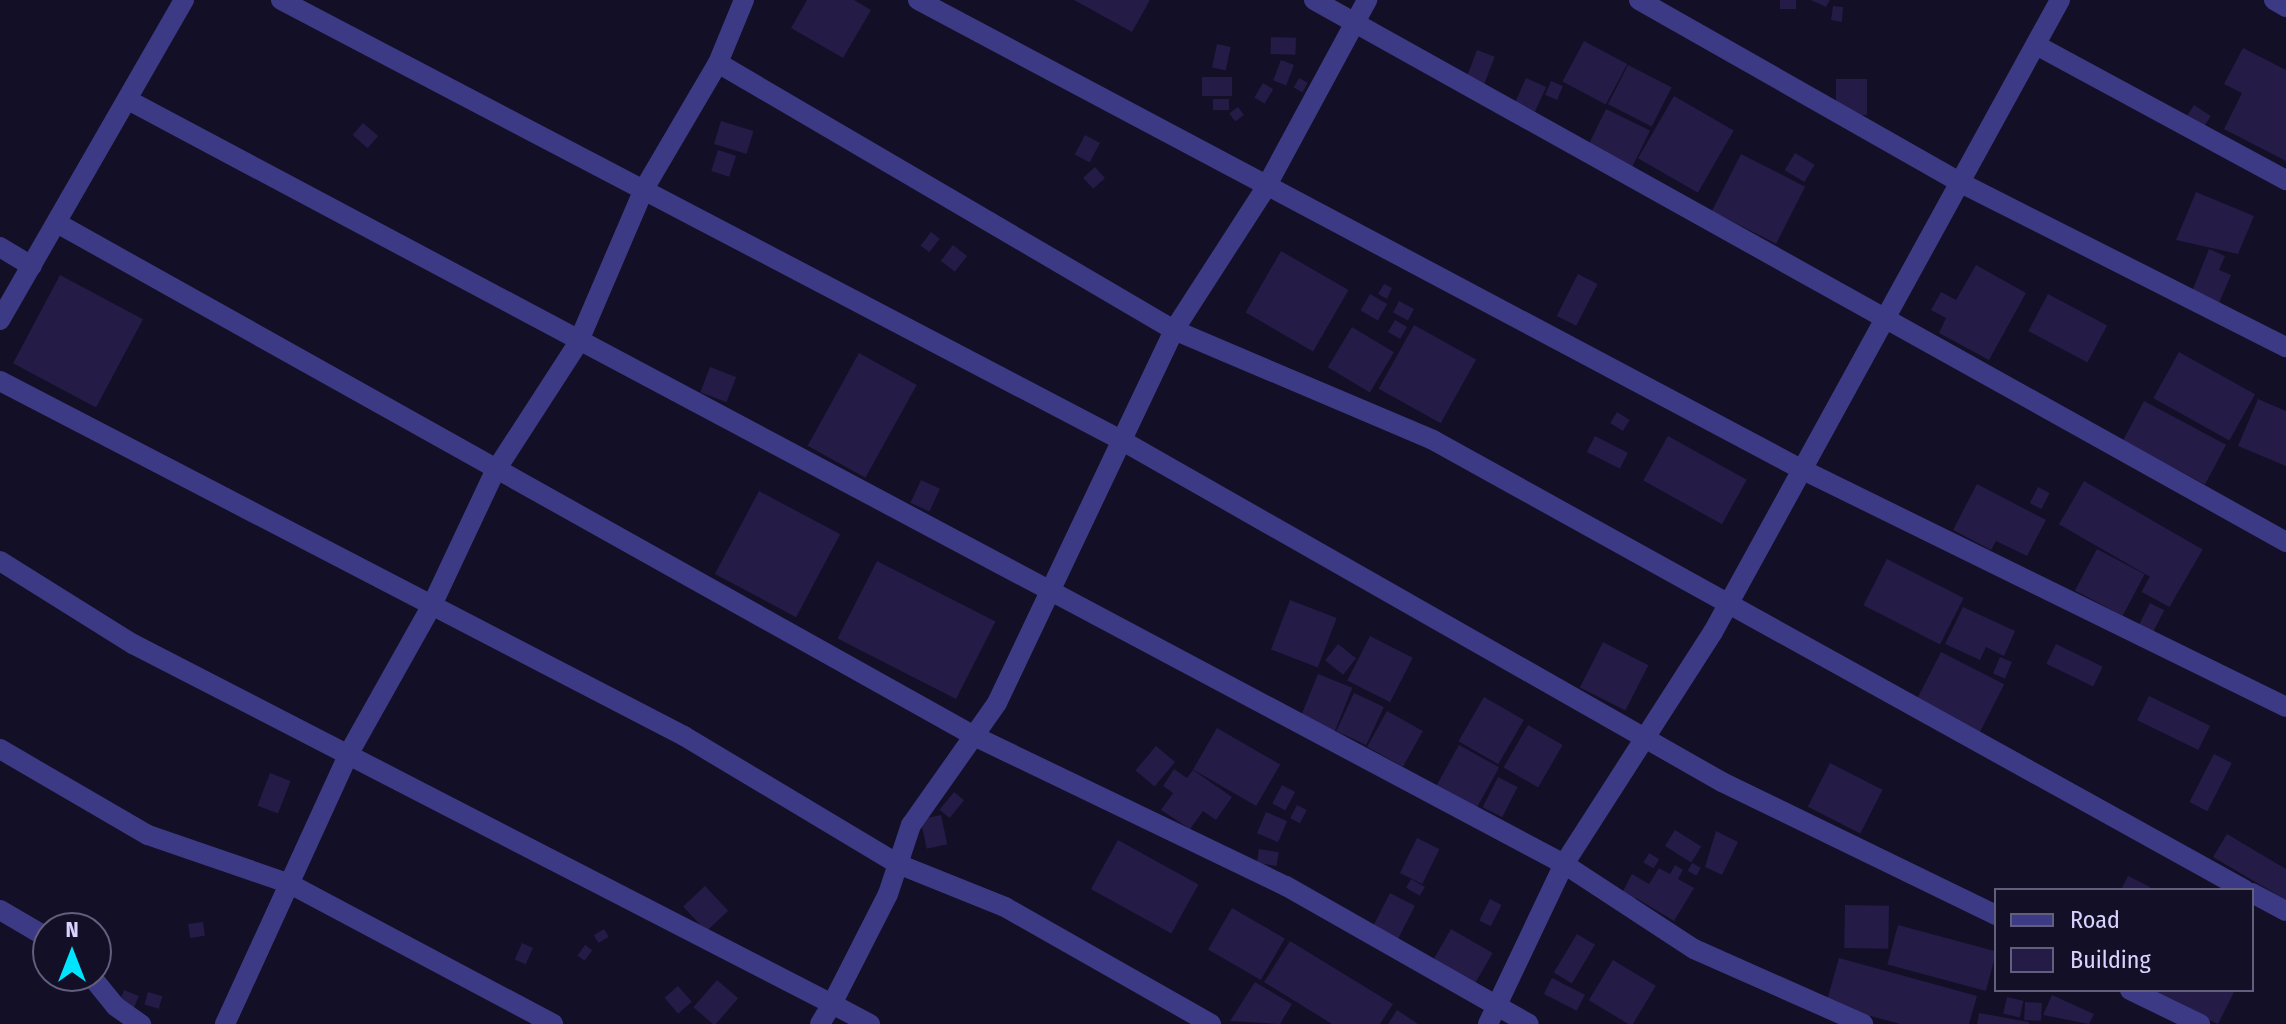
<!DOCTYPE html>
<style>
body{margin:0}
#map{position:relative;width:2286px;height:1024px;overflow:hidden;background:#130f26;font-family:"Fira Sans Condensed",sans-serif}
div>[style]{position:absolute}
[style*='--x']{left:calc(var(--x)*1px);top:calc(var(--y)*1px);width:calc(var(--w)*1px);rotate:calc(var(--a)*1deg)}
.building>*{inset:0;background:#241b47;transform-origin:0 0}
.street>*{height:20px;margin:-10px;padding:0 10px;transform-origin:10px;border-radius:10px;background:#3d3a85}
span{translate:-50% -50%;white-space:nowrap;text-align:center;line-height:1.15;-webkit-text-stroke:7px #130f26;paint-order:stroke}
.legend{position:absolute;left:1994px;top:888px;width:260px;height:104px;box-sizing:border-box;background:#130f26;border:2px solid #625e7d;margin:0;padding:10px 14px;list-style:none;font-size:24px;color:#d9d4ff}
.legend li{display:flex;align-items:center;gap:16px;height:40px}
.legend b{width:40px;border:2px solid #625e7d}
.north{position:absolute;left:32px;top:912px;width:80px;height:80px;box-sizing:border-box;background:#130f26;border:2px solid #625e7d;border-radius:50%;rotate:0deg;font-size:22px;font-weight:700;line-height:32px;text-align:center;color:#d9d4ff}
.north::after{content:'';display:block;margin:auto;width:28px;height:36px;background:#00e5ff;clip-path:polygon(50% 0,100% 100%,50% 72%,0 100%)}
</style>
<div id="map">
<div class="building">
<i style="clip-path:polygon(807px 0,854px 0,871px 10px,843px 58px,791px 28px)"></i>
<i style="clip-path:polygon(1074px 0,1150px 0,1132px 32px)"></i>
<i style="left:1780px;top:0;width:16px;height:9px"></i>
<i style="clip-path:polygon(1811px 0,1830px 0,1826px 7px)"></i>
<i style="clip-path:polygon(1833px 6px,1843px 7px,1842px 22px,1831px 20px)"></i>
<i style="left:1271px;top:37px;width:25px;height:17px;rotate:2deg"></i>
<i style="left:1584px;top:41px;width:49px;height:46px;rotate:28deg"></i>
<i style="left:1217px;top:44px;width:14px;height:24px;rotate:12deg"></i>
<i style="clip-path:polygon(2243px 48px,2286px 70px,2286px 161px,2224px 129px,2242px 93px,2224px 84px)"></i>
<i style="left:1477px;top:50px;width:19px;height:35px;rotate:21deg"></i>
<i style="left:1281px;top:60px;width:14px;height:22px;rotate:21deg"></i>
<i style="left:1628px;top:65px;width:49px;height:44px;rotate:27deg"></i>
<i style="left:1202px;top:77px;width:30px;height:19px"></i>
<i style="left:1299px;top:78px;width:10px;height:11px;rotate:29deg"></i>
<i style="left:1526px;top:78px;width:22px;height:33px;rotate:24deg"></i>
<i style="left:1836px;top:79px;width:31px;height:36px"></i>
<i style="left:1551px;top:81px;width:13px;height:15px;rotate:23deg"></i>
<i style="left:1263px;top:83px;width:12px;height:17px;rotate:31deg"></i>
<i style="left:1674px;top:96px;width:69px;height:72px;rotate:30deg"></i>
<i style="left:1213px;top:99px;width:16px;height:11px"></i>
<i style="left:2194px;top:105px;width:20px;height:17px;rotate:33deg"></i>
<i style="left:1238px;top:107px;width:10px;height:11px;rotate:53deg"></i>
<i style="left:1606px;top:109px;width:49px;height:44px;rotate:26deg"></i>
<i style="left:721px;top:121px;width:34px;height:24px;rotate:17deg"></i>
<i style="left:363px;top:123px;width:20px;height:16px;rotate:41deg"></i>
<i style="left:1085px;top:135px;width:17px;height:22px;rotate:28deg"></i>
<i style="left:718px;top:150px;width:19px;height:22px;rotate:18deg"></i>
<i style="left:1795px;top:153px;width:23px;height:20px;rotate:31deg"></i>
<i style="left:1741px;top:154px;width:72px;height:64px;rotate:27deg"></i>
<i style="left:1095px;top:167px;width:15px;height:16px;rotate:48deg"></i>
<i style="clip-path:polygon(2196px 192px,2254px 216px,2238px 254px,2176px 240px)"></i>
<i style="left:931px;top:232px;width:11px;height:17px;rotate:38deg"></i>
<i style="left:953px;top:245px;width:18px;height:20px;rotate:38deg"></i>
<i style="clip-path:polygon(2209px 249px,2225px 256px,2219px 270px,2231px 275px,2216px 310px,2189px 299px)"></i>
<i style="left:1281px;top:251px;width:78px;height:71px;rotate:30deg"></i>
<i style="clip-path:polygon(1976px 265px,2026px 293px,1989px 360px,1939px 333px,1946px 318px,1931px 310px,1941px 292px,1956px 300px)"></i>
<i style="left:1578px;top:274px;width:22px;height:47px;rotate:27deg"></i>
<i style="left:60px;top:275px;width:94px;height:100px;rotate:28deg"></i>
<i style="clip-path:polygon(1384px 284px,1392px 288px,1387px 299px,1378px 294px)"></i>
<i style="left:1370px;top:294px;width:20px;height:19px;rotate:30deg"></i>
<i style="left:2048px;top:294px;width:67px;height:42px;rotate:28deg"></i>
<i style="left:1399px;top:301px;width:17px;height:13px;rotate:28deg"></i>
<i style="left:1395px;top:320px;width:14px;height:14px;rotate:30deg"></i>
<i style="left:1414px;top:325px;width:71px;height:73px;rotate:29deg"></i>
<i style="left:1352px;top:327px;width:49px;height:47px;rotate:31deg"></i>
<i style="left:2179px;top:352px;width:87px;height:53px;rotate:29deg"></i>
<i style="left:859px;top:353px;width:66px;height:106px;rotate:29deg"></i>
<i style="left:710px;top:367px;width:28px;height:27px;rotate:21deg"></i>
<i style="clip-path:polygon(2258px 399px,2286px 411px,2286px 466px,2238px 446px)"></i>
<i style="left:2144px;top:401px;width:93px;height:45px;rotate:28deg"></i>
<i style="left:1617px;top:412px;width:15px;height:13px;rotate:32deg"></i>
<i style="left:1595px;top:436px;width:37px;height:18px;rotate:27deg"></i>
<i style="left:1668px;top:436px;width:90px;height:51px;rotate:29deg"></i>
<i style="left:921px;top:480px;width:21px;height:25px;rotate:25deg"></i>
<i style="left:2084px;top:481px;width:137px;height:50px;rotate:30deg"></i>
<i style="clip-path:polygon(1977px 484px,2046px 520px,2027px 556px,1996px 541px,1991px 550px,1953px 530px)"></i>
<i style="left:2038px;top:487px;width:13px;height:18px;rotate:27deg"></i>
<i style="left:759px;top:491px;width:92px;height:94px;rotate:28deg"></i>
<i style="left:2097px;top:549px;width:54px;height:47px;rotate:28deg"></i>
<i style="left:1887px;top:559px;width:86px;height:52px;rotate:27deg"></i>
<i style="left:877px;top:561px;width:133px;height:87px;rotate:27deg"></i>
<i style="left:2150px;top:576px;width:32px;height:18px;rotate:28deg"></i>
<i style="left:1290px;top:600px;width:50px;height:53px;rotate:21deg"></i>
<i style="left:2150px;top:603px;width:16px;height:29px;rotate:27deg"></i>
<i style="clip-path:polygon(1963px 607px,2015px 631px,2004px 656px,1986px 647px,1980px 660px,1945px 644px)"></i>
<i style="left:1370px;top:636px;width:48px;height:50px;rotate:27deg"></i>
<i style="left:1603px;top:642px;width:51px;height:51px;rotate:27deg"></i>
<i style="left:1338px;top:644px;width:23px;height:21px;rotate:38deg"></i>
<i style="left:2056px;top:644px;width:52px;height:22px;rotate:26deg"></i>
<i style="left:1941px;top:652px;width:71px;height:59px;rotate:27deg"></i>
<i style="left:2000px;top:657px;width:13px;height:18px;rotate:23deg"></i>
<i style="left:1318px;top:674px;width:37px;height:47px;rotate:22deg"></i>
<i style="left:1354px;top:693px;width:33px;height:42px;rotate:25deg"></i>
<i style="left:2149px;top:696px;width:68px;height:27px;rotate:26deg"></i>
<i style="left:1484px;top:697px;width:46px;height:51px;rotate:30deg"></i>
<i style="left:1387px;top:711px;width:41px;height:41px;rotate:29deg"></i>
<i style="left:1528px;top:725px;width:40px;height:49px;rotate:30deg"></i>
<i style="left:1217px;top:728px;width:73px;height:48px;rotate:30deg"></i>
<i style="left:1459px;top:745px;width:46px;height:51px;rotate:29deg"></i>
<i style="left:1156px;top:746px;width:25px;height:32px;rotate:40deg"></i>
<i style="left:2214px;top:754px;width:20px;height:54px;rotate:27deg"></i>
<i style="left:1830px;top:763px;width:59px;height:49px;rotate:27deg"></i>
<i style="clip-path:polygon(1174px 769px,1187px 778px,1193px 770px,1232px 797px,1216px 820px,1203px 811px,1190px 829px,1161px 810px,1173px 793px,1163px 786px)"></i>
<i style="left:270px;top:773px;width:22px;height:35px;rotate:21deg"></i>
<i style="left:1498px;top:777px;width:22px;height:34px;rotate:27deg"></i>
<i style="left:1282px;top:785px;width:15px;height:21px;rotate:28deg"></i>
<i style="left:954px;top:792px;width:13px;height:23px;rotate:39deg"></i>
<i style="left:1297px;top:805px;width:11px;height:15px;rotate:27deg"></i>
<i style="left:1266px;top:812px;width:23px;height:23px;rotate:23deg"></i>
<i style="left:941px;top:815px;width:30px;height:21px;rotate:78deg"></i>
<i style="left:1675px;top:830px;width:31px;height:19px;rotate:32deg"></i>
<i style="clip-path:polygon(1716px 831px,1738px 842px,1722px 875px,1705px 867px)"></i>
<i style="clip-path:polygon(2227px 834px,2286px 869px,2286px 900px,2213px 857px)"></i>
<i style="left:1417px;top:838px;width:25px;height:39px;rotate:26deg"></i>
<i style="left:1118px;top:840px;width:92px;height:56px;rotate:29deg"></i>
<i style="left:1259px;top:849px;width:20px;height:14px;rotate:9deg"></i>
<i style="left:1649px;top:853px;width:12px;height:11px;rotate:31deg"></i>
<i style="left:1692px;top:863px;width:10px;height:9px;rotate:29deg"></i>
<i style="clip-path:polygon(1675px 865px,1683px 870px,1678px 879px,1694px 888px,1674px 921px,1636px 898px,1632px 906px,1623px 891px,1632px 874px,1649px 884px,1659px 868px,1670px 874px)"></i>
<i style="clip-path:polygon(2128px 876px,2150px 887px,2149px 890px,2121px 890px)"></i>
<i style="left:1411px;top:879px;width:16px;height:10px;rotate:30deg"></i>
<i style="left:705px;top:886px;width:34px;height:30px;rotate:47deg"></i>
<i style="left:1390px;top:893px;width:28px;height:40px;rotate:27deg"></i>
<i style="left:1490px;top:899px;width:13px;height:24px;rotate:27deg"></i>
<i style="left:1845px;top:905px;width:44px;height:43px;rotate:1deg"></i>
<i style="left:1232px;top:908px;width:61px;height:48px;rotate:30deg"></i>
<i style="left:203px;top:922px;width:14px;height:15px;rotate:82deg"></i>
<i style="left:1898px;top:925px;width:102px;height:41px;rotate:15deg"></i>
<i style="left:604px;top:929px;width:9px;height:12px;rotate:58deg"></i>
<i style="left:1451px;top:929px;width:48px;height:39px;rotate:30deg"></i>
<i style="left:1577px;top:934px;width:21px;height:45px;rotate:31deg"></i>
<i style="clip-path:polygon(1290px 941px,1393px 1004px,1380px 1024px,1332px 1024px,1264px 982px)"></i>
<i style="left:522px;top:943px;width:12px;height:18px;rotate:24deg"></i>
<i style="left:585px;top:945px;width:9px;height:13px;rotate:36deg"></i>
<i style="clip-path:polygon(1839px 958px,1977px 996px,1969px 1024px,1900px 1024px,1826px 1004px)"></i>
<i style="left:1613px;top:960px;width:50px;height:47px;rotate:31deg"></i>
<i style="left:1552px;top:978px;width:37px;height:18px;rotate:27deg"></i>
<i style="left:717px;top:980px;width:28px;height:36px;rotate:41deg"></i>
<i style="clip-path:polygon(1255px 982px,1292px 1004px,1280px 1024px,1230px 1021px)"></i>
<i style="left:678px;top:986px;width:21px;height:18px;rotate:49deg"></i>
<i style="left:124px;top:990px;width:16px;height:17px;rotate:22deg"></i>
<i style="clip-path:polygon(2143px 990px,2235px 990px,2218px 1024px)"></i>
<i style="left:148px;top:992px;width:15px;height:13px;rotate:16deg"></i>
<i style="clip-path:polygon(2052px 995px,2094px 1014px,2089px 1024px,2043px 1015px)"></i>
<i style="left:2007px;top:997px;width:17px;height:17px;rotate:13deg"></i>
<i style="left:2025px;top:1002px;width:17px;height:18px;rotate:3deg"></i>
<i style="clip-path:polygon(1397px 1010px,1418px 1024px,1388px 1024px)"></i>
<i style="clip-path:polygon(1979px 1013px,2029px 1022px,2029px 1024px,1977px 1024px)"></i>
</div>
<div class="street">
<i style="--x:281;--y:0;--w:948;--a:27.65"></i>
<i style="--x:1121;--y:440;--w:691;--a:29.64"></i>
<i style="--x:1722;--y:782;--w:305;--a:25.9"></i>
<i style="--x:918;--y:0;--w:998;--a:27.98"></i>
<i style="--x:1799;--y:468;--w:542;--a:26.14"></i>
<i style="--x:1314;--y:0;--w:1113;--a:29.14"></i>
<i style="--x:1639;--y:0;--w:373;--a:29.6"></i>
<i style="--x:1963;--y:184;--w:362;--a:26.8"></i>
<i style="--x:2274;--y:0;--w:14;--a:30"></i>
<i style="--x:2038;--y:46;--w:282;--a:28.4"></i>
<i style="--x:718;--y:63;--w:528;--a:30.35"></i>
<i style="--x:1174;--y:330;--w:281;--a:23"></i>
<i style="--x:1433;--y:440;--w:928;--a:28.99"></i>
<i style="--x:130;--y:101;--w:1624;--a:28.02"></i>
<i style="--x:1564;--y:864;--w:155;--a:33.2"></i>
<i style="--x:1694;--y:949;--w:185;--a:23.9"></i>
<i style="--x:57;--y:223;--w:1053;--a:29.22"></i>
<i style="--x:976;--y:737;--w:344;--a:25.7"></i>
<i style="--x:1286;--y:886;--w:279;--a:29.6"></i>
<i style="--x:0;--y:247;--w:37;--a:31"></i>
<i style="--x:0;--y:320;--w:369;--a:-60.1"></i>
<i style="--x:0;--y:381;--w:771;--a:27.43"></i>
<i style="--x:684;--y:736;--w:249;--a:30.9"></i>
<i style="--x:898;--y:864;--w:115;--a:21.9"></i>
<i style="--x:1005;--y:907;--w:237;--a:29.6"></i>
<i style="--x:0;--y:561;--w:157;--a:32"></i>
<i style="--x:133;--y:644;--w:786;--a:27.25"></i>
<i style="--x:832;--y:1004;--w:23;--a:121"></i>
<i style="--x:0;--y:749;--w:171;--a:30.2"></i>
<i style="--x:148;--y:835;--w:150;--a:19"></i>
<i style="--x:290;--y:884;--w:298;--a:28"></i>
<i style="--x:2252;--y:893;--w:38;--a:28"></i>
<i style="--x:0;--y:910;--w:56;--a:30.3"></i>
<i style="--x:91;--y:976;--w:38;--a:51"></i>
<i style="--x:115;--y:1006;--w:32;--a:35"></i>
<i style="--x:2130;--y:990;--w:78;--a:25.9"></i>
<i style="--x:225;--y:1024;--w:298;--a:-65.4"></i>
<i style="--x:349;--y:753;--w:170;--a:-60.7"></i>
<i style="--x:432;--y:605;--w:146;--a:-64.8"></i>
<i style="--x:494;--y:473;--w:155;--a:-57.1"></i>
<i style="--x:578;--y:343;--w:168;--a:-66.8"></i>
<i style="--x:644;--y:189;--w:146;--a:-59.6"></i>
<i style="--x:718;--y:63;--w:68;--a:-67.6"></i>
<i style="--x:870;--y:1024;--w:43;--a:-152.2"></i>
<i style="--x:832;--y:1004;--w:123;--a:-63"></i>
<i style="--x:888;--y:894;--w:73;--a:-71.6"></i>
<i style="--x:911;--y:825;--w:149;--a:-54.8"></i>
<i style="--x:997;--y:703;--w:413;--a:-64.6"></i>
<i style="--x:1174;--y:330;--w:170;--a:-57.2"></i>
<i style="--x:1266;--y:187;--w:213;--a:-61.6"></i>
<i style="--x:1488;--y:1024;--w:177;--a:-64.6"></i>
<i style="--x:1564;--y:864;--w:276;--a:-57.3"></i>
<i style="--x:1713;--y:632;--w:721;--a:-61.23"></i>
</div>
<ul class="legend">
<li><b style="height:10px;background:#3d3a85"></b>Road</li>
<li><b style="height:22px;background:#241b47"></b>Building</li>
</ul>
<div class="north">N</div>
</div>
